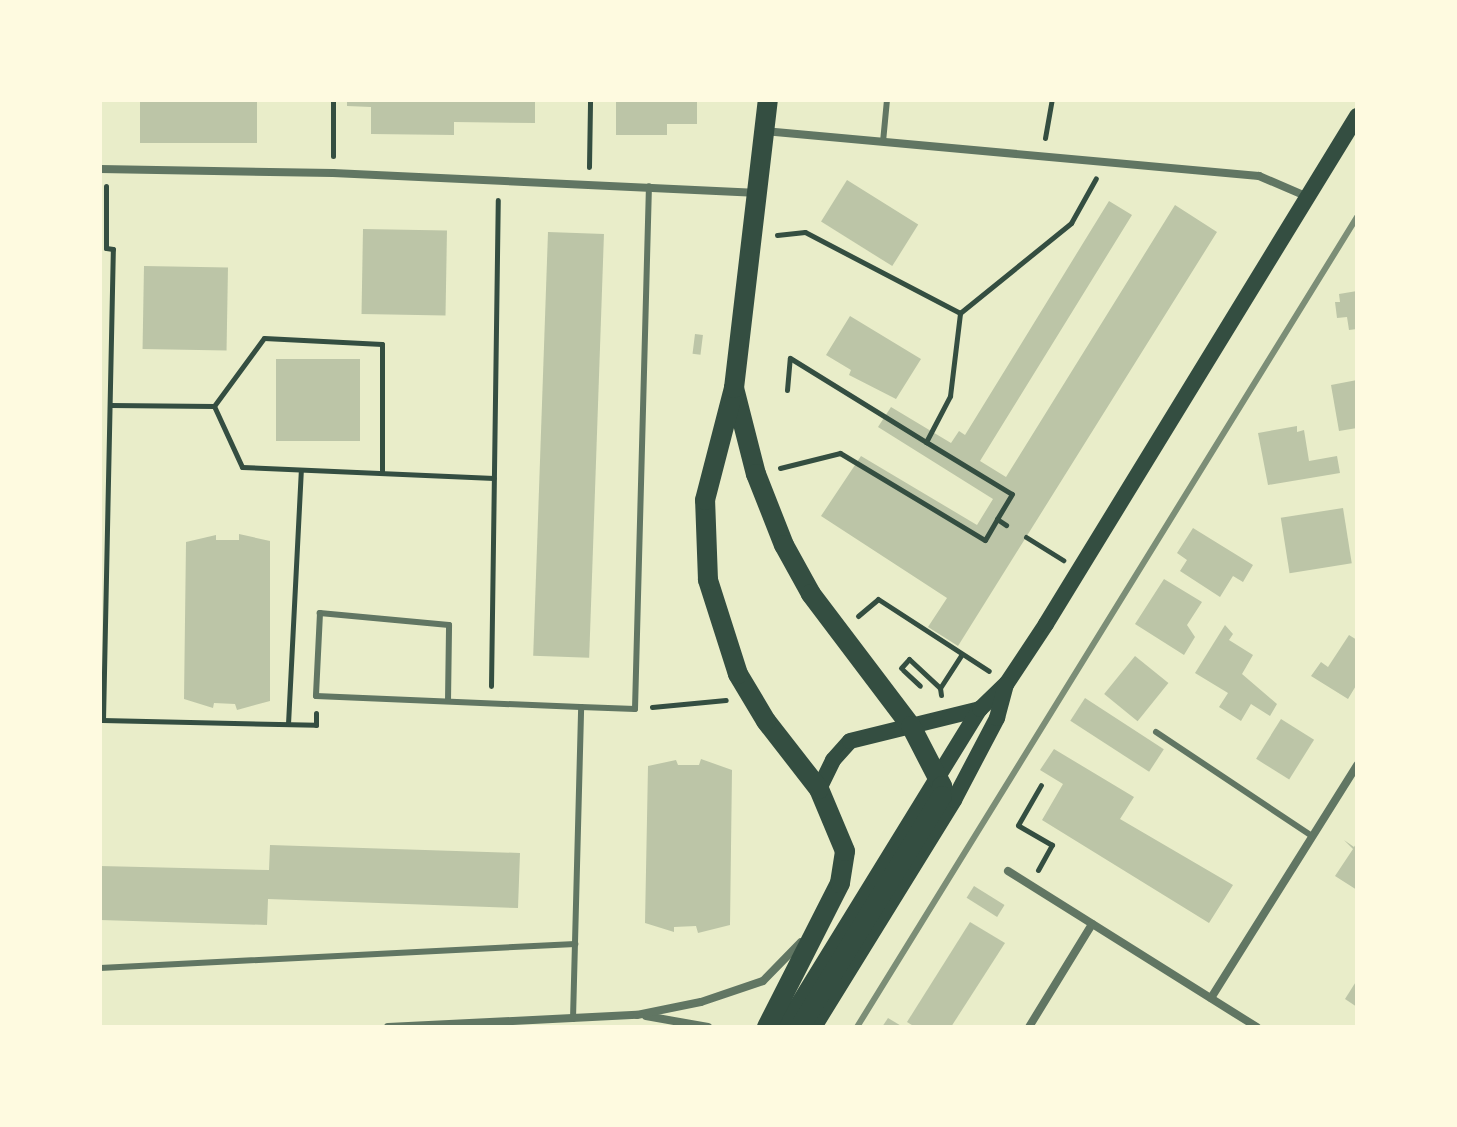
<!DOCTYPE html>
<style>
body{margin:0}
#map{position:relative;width:1457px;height:1127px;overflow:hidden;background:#e9edc9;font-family:Jost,sans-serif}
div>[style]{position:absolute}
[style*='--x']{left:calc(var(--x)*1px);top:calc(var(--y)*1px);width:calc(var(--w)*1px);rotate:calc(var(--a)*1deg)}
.building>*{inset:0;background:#bcc5a7;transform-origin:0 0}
.path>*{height:5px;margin:-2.5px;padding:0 2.5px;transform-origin:2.5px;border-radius:2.5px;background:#344e41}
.service>*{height:6px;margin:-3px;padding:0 3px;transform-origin:3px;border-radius:3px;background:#617663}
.minor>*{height:8px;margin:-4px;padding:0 4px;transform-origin:4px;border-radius:4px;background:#617663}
.secondary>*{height:16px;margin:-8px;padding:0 8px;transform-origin:8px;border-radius:8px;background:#344e41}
.primary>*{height:20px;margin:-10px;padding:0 10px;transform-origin:10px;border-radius:10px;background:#344e41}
.rail>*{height:6px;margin:-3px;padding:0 3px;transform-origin:3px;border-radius:3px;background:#7c8e77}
span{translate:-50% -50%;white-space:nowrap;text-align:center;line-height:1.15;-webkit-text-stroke:6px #fefae0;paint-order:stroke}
.frame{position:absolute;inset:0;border:102px solid #fefae0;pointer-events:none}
</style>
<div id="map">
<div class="building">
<i style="left:140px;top:100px;width:117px;height:43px"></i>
<i style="clip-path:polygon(347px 100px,535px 100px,535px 123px,454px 122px,454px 135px,371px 134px,371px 107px,347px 106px)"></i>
<i style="clip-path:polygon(616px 100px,697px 100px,697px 124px,667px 124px,667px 135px,616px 135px)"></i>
<i style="left:847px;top:180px;width:84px;height:49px;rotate:32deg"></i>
<i style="clip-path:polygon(1109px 201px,1132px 215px,980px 461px,1006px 477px,1175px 205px,1217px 232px,958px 646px,928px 627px,947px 598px,821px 516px,861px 456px,977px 525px,993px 499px,878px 427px,891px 407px,951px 443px,959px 431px,965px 435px)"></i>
<i style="left:363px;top:229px;width:84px;height:85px;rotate:1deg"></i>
<i style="left:548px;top:232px;width:56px;height:424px;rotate:2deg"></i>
<i style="left:144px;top:266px;width:84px;height:83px;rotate:1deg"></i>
<i style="clip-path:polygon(1357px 291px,1357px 329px,1349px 330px,1347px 317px,1337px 318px,1335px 302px,1340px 302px,1339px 294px)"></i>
<i style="clip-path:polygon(850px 316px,921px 359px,896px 399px,849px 375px,851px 370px,826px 355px)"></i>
<i style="left:695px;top:334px;width:8px;height:20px;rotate:7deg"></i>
<i style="left:276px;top:359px;width:84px;height:82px"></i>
<i style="clip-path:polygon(1357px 380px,1357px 428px,1339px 431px,1331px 385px)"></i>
<i style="clip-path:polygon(1297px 426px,1297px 432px,1304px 430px,1309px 461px,1337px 456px,1340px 473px,1268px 485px,1258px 433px)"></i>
<i style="left:1343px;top:508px;width:56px;height:63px;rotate:81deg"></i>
<i style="clip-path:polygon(1193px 528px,1253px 565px,1243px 582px,1233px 576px,1220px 597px,1180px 571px,1187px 560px,1177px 553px)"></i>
<i style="clip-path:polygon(239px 534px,270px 541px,270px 701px,237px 710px,235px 704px,214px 703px,213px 708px,184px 699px,186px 542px,216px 535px,216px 540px,239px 540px)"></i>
<i style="clip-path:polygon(1164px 579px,1202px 602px,1187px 625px,1195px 637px,1184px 655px,1135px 624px)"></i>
<i style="clip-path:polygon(1225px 625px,1233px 634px,1229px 640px,1253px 655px,1242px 674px,1277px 704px,1270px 716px,1251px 704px,1241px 721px,1219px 707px,1228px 693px,1195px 673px)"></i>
<i style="clip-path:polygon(1349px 635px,1357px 640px,1357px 684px,1348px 699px,1311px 676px,1321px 662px,1328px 667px)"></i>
<i style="left:1135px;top:656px;width:43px;height:49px;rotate:39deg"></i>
<i style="left:1085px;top:698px;width:94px;height:27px;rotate:33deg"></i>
<i style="left:1281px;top:719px;width:39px;height:47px;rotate:32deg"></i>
<i style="clip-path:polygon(1054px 749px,1134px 797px,1120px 819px,1233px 885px,1209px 923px,1042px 820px,1063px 784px,1040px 770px)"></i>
<i style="clip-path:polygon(701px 759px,732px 770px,730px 925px,698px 933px,696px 926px,674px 927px,674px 932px,645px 923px,648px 766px,676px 760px,678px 765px,699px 765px)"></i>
<i style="clip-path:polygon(1344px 840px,1354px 847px,1357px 842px,1357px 890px,1335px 876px,1353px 849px)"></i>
<i style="clip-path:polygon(270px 845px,520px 853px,518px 908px,268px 899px,267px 925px,100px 920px,100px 866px,269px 870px)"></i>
<i style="left:974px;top:886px;width:36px;height:14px;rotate:32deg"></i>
<i style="clip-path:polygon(970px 922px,1005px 943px,951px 1027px,915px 1027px,907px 1022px)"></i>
<i style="clip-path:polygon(1357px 980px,1357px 1007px,1345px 999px)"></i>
<i style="clip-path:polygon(888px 1018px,903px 1027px,882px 1027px)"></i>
</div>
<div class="path">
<i style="--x:1045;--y:138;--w:39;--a:-80"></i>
<i style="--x:333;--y:156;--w:56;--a:-90"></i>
<i style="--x:589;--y:167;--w:67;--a:-89.1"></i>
<i style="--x:777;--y:235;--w:28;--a:-6"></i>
<i style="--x:805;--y:232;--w:175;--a:27.6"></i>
<i style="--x:787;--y:390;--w:32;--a:-85"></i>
<i style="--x:790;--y:358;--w:160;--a:31.7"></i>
<i style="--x:926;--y:442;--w:52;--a:-62.4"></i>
<i style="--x:950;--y:396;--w:84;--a:-83.1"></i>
<i style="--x:960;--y:313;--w:143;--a:-39"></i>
<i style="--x:1071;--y:223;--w:51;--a:-60.9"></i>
<i style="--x:110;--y:405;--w:104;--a:0.6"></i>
<i style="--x:214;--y:406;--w:84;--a:-53.7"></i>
<i style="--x:264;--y:338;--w:118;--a:2.9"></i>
<i style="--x:382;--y:344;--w:129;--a:90"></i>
<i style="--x:214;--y:406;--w:67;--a:65.3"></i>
<i style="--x:242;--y:467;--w:252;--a:2.5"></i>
<i style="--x:926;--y:442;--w:100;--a:31.2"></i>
<i style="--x:1012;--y:494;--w:29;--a:121"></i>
<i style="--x:997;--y:519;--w:11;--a:34"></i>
<i style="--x:780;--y:468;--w:62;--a:-14"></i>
<i style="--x:840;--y:453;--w:169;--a:31"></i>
<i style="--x:985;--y:540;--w:24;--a:-60"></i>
<i style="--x:1026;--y:537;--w:44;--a:31.9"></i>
<i style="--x:858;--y:616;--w:26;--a:-40"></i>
<i style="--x:878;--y:599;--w:132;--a:33"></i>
<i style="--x:901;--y:668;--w:12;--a:-48"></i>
<i style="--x:909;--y:659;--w:42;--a:43.1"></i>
<i style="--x:903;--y:670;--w:23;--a:43"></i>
<i style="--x:491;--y:686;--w:486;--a:-89.2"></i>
<i style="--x:941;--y:695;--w:7;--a:-98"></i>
<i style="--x:940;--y:688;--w:40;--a:-57.1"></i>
<i style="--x:652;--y:707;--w:74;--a:-5.4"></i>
<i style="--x:102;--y:720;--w:214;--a:1.3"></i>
<i style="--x:316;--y:725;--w:12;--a:-90"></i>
<i style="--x:103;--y:720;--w:471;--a:-88.8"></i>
<i style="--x:113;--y:249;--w:7;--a:-172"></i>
<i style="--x:106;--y:248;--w:62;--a:-90"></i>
<i style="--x:288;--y:724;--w:254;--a:-87.1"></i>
<i style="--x:1038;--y:870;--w:29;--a:-61"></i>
<i style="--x:1052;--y:845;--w:39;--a:-150"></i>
<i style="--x:1018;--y:825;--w:46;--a:-60.1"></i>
</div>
<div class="service">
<i style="--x:883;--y:142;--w:42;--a:-84.6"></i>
<i style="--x:448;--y:701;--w:76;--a:-89.2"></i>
<i style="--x:449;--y:625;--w:130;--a:-174.7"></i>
<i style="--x:320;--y:613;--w:83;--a:92.8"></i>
<i style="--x:316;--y:696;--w:265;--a:2.4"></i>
<i style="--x:1156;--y:732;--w:187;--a:33.7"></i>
<i style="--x:100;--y:968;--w:476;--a:-2.9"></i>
<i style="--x:573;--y:1019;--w:312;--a:-88.5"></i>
<i style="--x:581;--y:707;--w:54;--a:2.1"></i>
<i style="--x:635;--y:709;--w:523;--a:-88.47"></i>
</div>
<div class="minor">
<i style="--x:764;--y:131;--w:497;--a:5.2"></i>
<i style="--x:1259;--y:176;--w:53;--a:23.2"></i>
<i style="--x:100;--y:169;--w:233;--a:1"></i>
<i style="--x:333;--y:173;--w:421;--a:2.7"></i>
<i style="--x:1008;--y:871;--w:294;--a:32.1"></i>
<i style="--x:1211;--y:998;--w:275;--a:-57.9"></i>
<i style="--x:646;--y:1016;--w:63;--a:10.1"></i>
<i style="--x:388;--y:1027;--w:249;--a:-2.8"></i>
<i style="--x:637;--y:1015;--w:65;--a:-11.5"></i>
<i style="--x:701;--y:1002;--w:65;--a:-18.7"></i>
<i style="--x:763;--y:981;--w:54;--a:-45.7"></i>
<i style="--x:1029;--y:1027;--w:121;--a:-58.5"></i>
</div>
<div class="secondary">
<i style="--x:819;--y:789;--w:32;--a:-64"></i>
<i style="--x:833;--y:760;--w:25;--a:-48"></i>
<i style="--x:850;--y:741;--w:134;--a:-13.8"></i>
<i style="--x:784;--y:1027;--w:374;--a:-58.4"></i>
<i style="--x:980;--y:709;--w:37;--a:-44"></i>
<i style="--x:1007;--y:683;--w:71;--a:-56.5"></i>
<i style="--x:1046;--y:624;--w:596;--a:-58.52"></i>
<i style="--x:814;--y:1027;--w:267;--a:-58.3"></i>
<i style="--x:954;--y:800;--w:93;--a:-62.3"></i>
<i style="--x:997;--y:718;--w:34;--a:-75"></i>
</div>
<div class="primary">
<i style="--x:734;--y:388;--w:89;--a:75.7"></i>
<i style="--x:756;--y:474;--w:76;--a:68.5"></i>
<i style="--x:784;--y:545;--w:56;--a:61.1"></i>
<i style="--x:811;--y:594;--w:166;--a:52.9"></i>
<i style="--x:911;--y:726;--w:68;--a:62.7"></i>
<i style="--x:942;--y:786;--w:10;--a:90"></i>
<i style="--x:942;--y:796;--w:271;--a:121.6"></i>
<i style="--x:767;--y:1027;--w:161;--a:-63.1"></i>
<i style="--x:840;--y:883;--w:32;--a:-81"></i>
<i style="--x:845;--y:851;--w:67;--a:-112.8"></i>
<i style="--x:819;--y:789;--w:86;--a:-127.9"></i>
<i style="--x:766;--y:721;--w:55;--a:-120.8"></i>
<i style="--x:738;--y:674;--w:99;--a:-107.7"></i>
<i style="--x:708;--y:580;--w:80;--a:-92.1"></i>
<i style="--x:705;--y:500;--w:116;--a:-75.5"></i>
<i style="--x:734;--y:388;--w:290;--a:-83.3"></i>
</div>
<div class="rail">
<i style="--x:857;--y:1027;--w:952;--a:-58.31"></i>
</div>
<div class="frame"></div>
</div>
